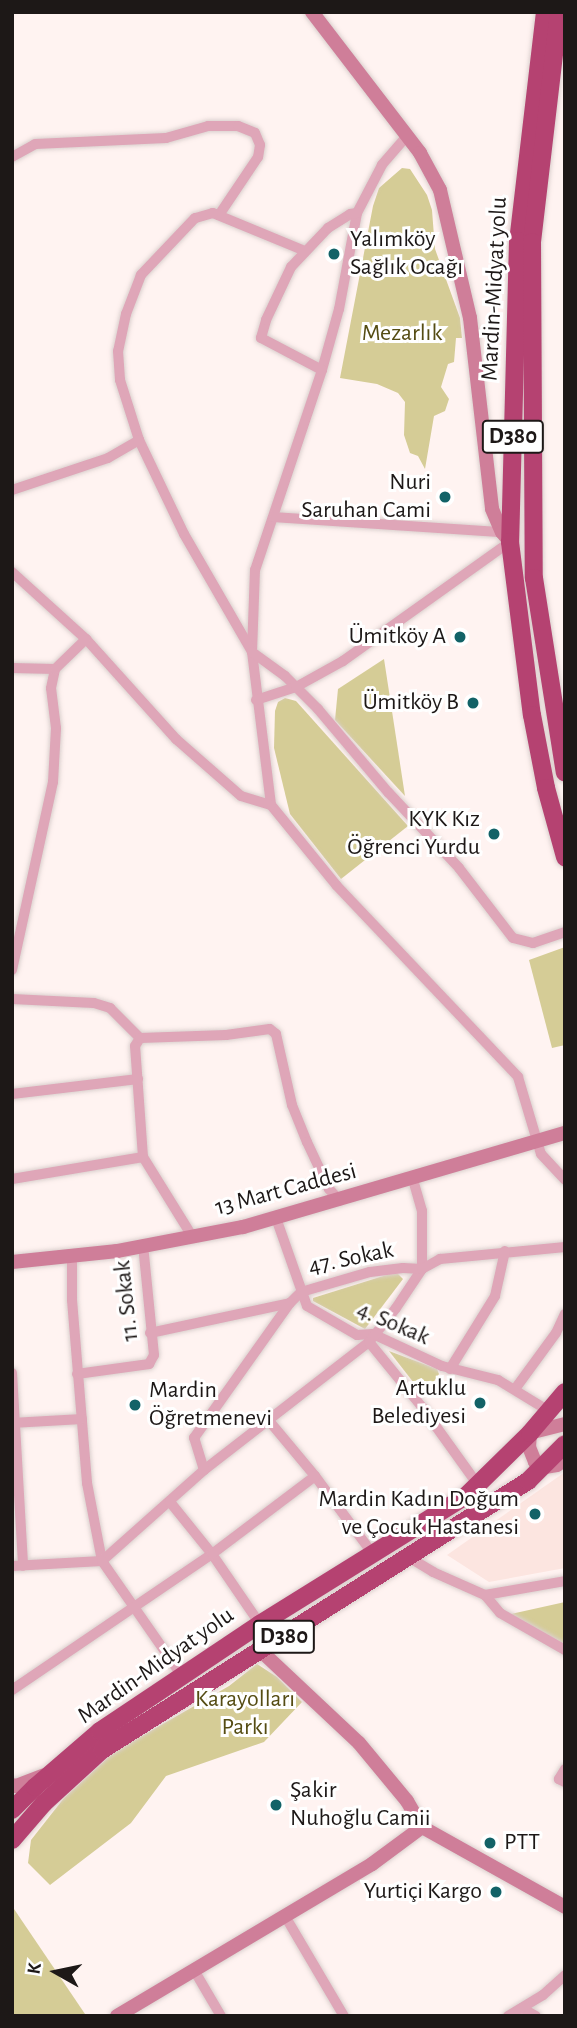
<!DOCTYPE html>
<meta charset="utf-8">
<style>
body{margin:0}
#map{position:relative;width:577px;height:2028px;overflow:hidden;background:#fff3f1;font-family:"Alegreya Sans",sans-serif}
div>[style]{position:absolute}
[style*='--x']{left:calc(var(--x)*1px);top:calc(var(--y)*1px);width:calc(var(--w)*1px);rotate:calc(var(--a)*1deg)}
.built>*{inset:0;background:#fce5e0}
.green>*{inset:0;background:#d5cc96}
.roads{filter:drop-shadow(0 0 2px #dbd0ce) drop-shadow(0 0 2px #dbd0ce)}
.street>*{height:10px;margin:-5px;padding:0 5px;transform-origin:5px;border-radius:5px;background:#dfa6b8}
.secondary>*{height:14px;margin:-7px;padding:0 7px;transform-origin:7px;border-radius:7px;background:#cf7e99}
.highway>*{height:18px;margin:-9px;padding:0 9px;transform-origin:9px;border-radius:9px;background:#b54271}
.dots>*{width:19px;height:19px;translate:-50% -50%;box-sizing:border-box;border:4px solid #fff;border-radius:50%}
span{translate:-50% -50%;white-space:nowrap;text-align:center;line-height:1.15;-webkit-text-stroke:6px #fff;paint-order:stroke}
.shield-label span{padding:2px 5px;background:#fff;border:2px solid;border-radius:5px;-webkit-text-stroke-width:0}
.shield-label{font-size:23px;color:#1d1817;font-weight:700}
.poi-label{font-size:24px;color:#1d1817}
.left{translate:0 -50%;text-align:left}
.right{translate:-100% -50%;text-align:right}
.street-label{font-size:24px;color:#1d1817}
.park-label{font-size:24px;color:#554c13}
.frame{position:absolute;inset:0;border:14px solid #1d1817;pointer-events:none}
.north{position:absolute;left:21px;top:1937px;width:70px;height:70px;-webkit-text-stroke:5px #fff;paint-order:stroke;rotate:279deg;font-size:19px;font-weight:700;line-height:28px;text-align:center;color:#1d1817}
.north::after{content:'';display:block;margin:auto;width:24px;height:32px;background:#1d1817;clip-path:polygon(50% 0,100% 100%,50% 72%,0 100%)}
</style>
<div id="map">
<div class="built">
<i style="clip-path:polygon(565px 1472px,565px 1568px,489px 1582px,447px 1555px)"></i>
</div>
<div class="green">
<i style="clip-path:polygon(402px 168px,410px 169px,427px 195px,432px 210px,435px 249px,460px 318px,462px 338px,456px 338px,454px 362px,448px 364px,441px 387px,449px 399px,445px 411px,434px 416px,425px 469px,418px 456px,410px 453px,404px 435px,405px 402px,398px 393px,377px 384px,340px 378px,373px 206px,379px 188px)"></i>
<i style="clip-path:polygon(384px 659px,405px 796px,335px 720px,338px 689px)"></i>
<i style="clip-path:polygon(285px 698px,296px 701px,408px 826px,341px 879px,290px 814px,274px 748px,275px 711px,278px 702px)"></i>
<i style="clip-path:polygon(565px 947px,565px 1045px,552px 1048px,529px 960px)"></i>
<i style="clip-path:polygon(396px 1272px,403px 1279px,365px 1329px,313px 1301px,313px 1298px)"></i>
<i style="clip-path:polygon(389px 1351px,437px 1369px,439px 1374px,424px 1396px)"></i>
<i style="clip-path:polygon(565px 1602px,565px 1645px,511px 1614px)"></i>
<i style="clip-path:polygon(257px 1664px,277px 1677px,302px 1702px,264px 1742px,166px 1776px,131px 1823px,50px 1885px,28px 1863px,31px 1840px,64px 1798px,114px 1752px,229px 1686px)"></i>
<i style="clip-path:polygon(12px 1906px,85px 2014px,12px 2016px)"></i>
</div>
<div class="roads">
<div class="street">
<i style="--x:406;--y:137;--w:37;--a:131"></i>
<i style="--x:382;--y:165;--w:54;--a:117.5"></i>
<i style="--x:357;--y:213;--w:98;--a:100.6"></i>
<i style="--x:339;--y:309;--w:63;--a:105.6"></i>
<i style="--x:322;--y:370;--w:211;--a:108.5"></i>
<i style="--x:255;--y:570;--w:82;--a:92.1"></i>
<i style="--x:252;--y:652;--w:154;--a:82.9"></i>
<i style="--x:271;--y:805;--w:104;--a:50.8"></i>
<i style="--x:337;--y:886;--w:263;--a:46.5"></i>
<i style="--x:518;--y:1077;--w:80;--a:73.4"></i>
<i style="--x:541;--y:1154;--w:35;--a:47"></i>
<i style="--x:12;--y:157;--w:26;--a:-29"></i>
<i style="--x:35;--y:144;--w:131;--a:-2.6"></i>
<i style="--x:166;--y:138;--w:44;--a:-15.9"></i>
<i style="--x:208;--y:126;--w:30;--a:0"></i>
<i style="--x:238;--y:126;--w:18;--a:22"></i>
<i style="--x:255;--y:133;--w:13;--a:67"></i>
<i style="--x:260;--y:145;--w:12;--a:99"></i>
<i style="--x:258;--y:157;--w:70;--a:123.9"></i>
<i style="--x:305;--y:251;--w:100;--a:-157.6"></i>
<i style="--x:213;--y:213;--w:19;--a:164"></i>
<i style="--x:195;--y:218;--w:79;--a:133.5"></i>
<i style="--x:141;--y:275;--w:42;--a:111"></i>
<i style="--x:126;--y:314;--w:38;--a:102"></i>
<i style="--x:118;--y:351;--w:29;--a:86"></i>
<i style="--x:120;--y:380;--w:63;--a:72.4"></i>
<i style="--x:139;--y:440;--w:104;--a:64.4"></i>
<i style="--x:184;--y:534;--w:136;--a:60"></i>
<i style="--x:252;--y:652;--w:41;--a:36"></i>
<i style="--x:285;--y:676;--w:47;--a:45"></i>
<i style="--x:318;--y:709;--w:109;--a:49.9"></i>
<i style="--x:388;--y:792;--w:104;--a:46.9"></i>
<i style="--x:459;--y:868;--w:88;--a:52.4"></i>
<i style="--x:513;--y:938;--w:21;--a:14"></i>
<i style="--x:533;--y:943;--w:34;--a:-19"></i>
<i style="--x:322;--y:370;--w:69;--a:-152.3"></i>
<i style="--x:261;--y:338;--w:19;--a:-74"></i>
<i style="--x:266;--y:320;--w:59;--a:-64.7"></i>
<i style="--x:291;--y:267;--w:54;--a:-46.5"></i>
<i style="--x:328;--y:228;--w:26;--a:-32"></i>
<i style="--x:350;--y:214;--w:7;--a:-8"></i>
<i style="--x:12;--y:490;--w:101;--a:-18.4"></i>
<i style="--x:108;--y:458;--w:36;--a:-30"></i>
<i style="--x:274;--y:517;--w:228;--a:3.8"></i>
<i style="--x:12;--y:572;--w:100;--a:42.2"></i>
<i style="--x:86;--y:639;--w:135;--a:48"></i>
<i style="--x:176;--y:739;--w:86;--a:41.2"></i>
<i style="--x:241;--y:796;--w:31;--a:17"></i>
<i style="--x:12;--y:668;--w:43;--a:1.3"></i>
<i style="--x:256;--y:700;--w:42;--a:-18"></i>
<i style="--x:296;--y:687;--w:54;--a:-29"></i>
<i style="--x:343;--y:661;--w:205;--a:-35.5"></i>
<i style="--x:12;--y:970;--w:192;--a:-77.7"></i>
<i style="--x:53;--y:782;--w:54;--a:-86.8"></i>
<i style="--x:56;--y:728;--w:40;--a:-97.1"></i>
<i style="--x:51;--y:688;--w:19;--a:-78"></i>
<i style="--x:55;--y:669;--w:43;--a:-44.1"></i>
<i style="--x:12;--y:999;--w:82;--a:2.8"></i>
<i style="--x:94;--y:1003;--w:17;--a:17"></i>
<i style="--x:110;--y:1008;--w:42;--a:45"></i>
<i style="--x:12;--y:1094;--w:127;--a:-6.8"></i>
<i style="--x:12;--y:1179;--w:133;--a:-9.5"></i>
<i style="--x:276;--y:1218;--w:93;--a:70.6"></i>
<i style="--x:307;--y:1306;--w:58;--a:30.1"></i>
<i style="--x:357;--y:1335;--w:16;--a:-4"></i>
<i style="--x:373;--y:1334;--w:76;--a:24.9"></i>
<i style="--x:442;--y:1366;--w:58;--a:14"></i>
<i style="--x:498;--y:1380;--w:60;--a:31.3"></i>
<i style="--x:192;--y:1236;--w:93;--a:-121.8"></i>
<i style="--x:143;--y:1157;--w:111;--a:-94.1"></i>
<i style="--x:135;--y:1046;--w:9;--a:-58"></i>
<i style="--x:140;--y:1038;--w:86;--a:-2"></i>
<i style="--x:226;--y:1035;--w:44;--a:-7.8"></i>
<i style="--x:270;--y:1029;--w:8;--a:40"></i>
<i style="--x:276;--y:1034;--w:73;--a:77.3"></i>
<i style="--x:292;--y:1105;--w:40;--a:68"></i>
<i style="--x:307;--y:1142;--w:52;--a:64.9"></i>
<i style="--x:329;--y:1189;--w:16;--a:47"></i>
<i style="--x:72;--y:1255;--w:45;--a:90"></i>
<i style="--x:72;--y:1300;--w:184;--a:85.3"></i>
<i style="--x:87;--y:1483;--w:79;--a:79.1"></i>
<i style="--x:102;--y:1561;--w:137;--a:-41.7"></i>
<i style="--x:204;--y:1470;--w:209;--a:-37.8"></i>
<i style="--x:369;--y:1342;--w:43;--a:-51.5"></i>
<i style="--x:396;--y:1308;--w:47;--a:-56.3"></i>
<i style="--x:422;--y:1269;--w:58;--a:-90"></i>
<i style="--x:422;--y:1211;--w:35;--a:-106"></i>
<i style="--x:150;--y:1333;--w:143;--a:-12.1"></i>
<i style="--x:290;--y:1303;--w:16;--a:-45"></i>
<i style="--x:301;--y:1292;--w:72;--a:-16.2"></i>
<i style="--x:370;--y:1272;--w:33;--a:-7"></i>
<i style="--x:403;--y:1268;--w:19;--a:3"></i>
<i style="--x:422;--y:1269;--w:21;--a:-29"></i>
<i style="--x:440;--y:1259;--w:126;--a:-5.5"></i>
<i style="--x:369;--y:1342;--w:84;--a:50.8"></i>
<i style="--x:422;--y:1407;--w:96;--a:54.3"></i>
<i style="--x:450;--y:1369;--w:86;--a:-58.3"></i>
<i style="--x:495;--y:1296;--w:46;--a:-77.5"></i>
<i style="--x:12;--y:1373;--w:193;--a:86.7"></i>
<i style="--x:77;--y:1374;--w:73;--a:-7.9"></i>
<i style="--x:149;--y:1364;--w:10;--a:-61"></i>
<i style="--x:154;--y:1355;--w:111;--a:-95.7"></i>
<i style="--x:515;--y:1389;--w:69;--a:-53.8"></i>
<i style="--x:556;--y:1333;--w:21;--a:-65"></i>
<i style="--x:270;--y:1422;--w:70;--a:50.2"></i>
<i style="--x:315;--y:1476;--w:97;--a:53.4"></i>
<i style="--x:12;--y:1423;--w:70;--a:-3.3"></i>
<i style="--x:204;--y:1470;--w:34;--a:-107"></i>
<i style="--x:194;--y:1438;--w:166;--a:-54.6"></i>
<i style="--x:170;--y:1502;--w:67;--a:51.1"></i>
<i style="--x:212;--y:1554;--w:85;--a:55.6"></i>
<i style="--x:410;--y:1558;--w:27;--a:31"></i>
<i style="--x:433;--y:1572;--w:57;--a:23.9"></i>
<i style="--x:485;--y:1595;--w:23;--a:50"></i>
<i style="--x:500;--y:1613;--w:75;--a:29.6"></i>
<i style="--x:12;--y:1566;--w:90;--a:-3.2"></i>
<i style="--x:102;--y:1561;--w:140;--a:55.2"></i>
<i style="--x:485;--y:1595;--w:81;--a:-9.9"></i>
<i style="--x:12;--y:1690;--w:242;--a:-34.2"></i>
<i style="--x:212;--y:1554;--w:129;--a:-37.1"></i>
<i style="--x:565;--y:1769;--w:12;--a:121"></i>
<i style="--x:559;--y:1779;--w:7;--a:27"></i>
<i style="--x:285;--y:1916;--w:116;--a:59.5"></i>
<i style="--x:194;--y:1970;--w:53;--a:59.6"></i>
<i style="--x:522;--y:2008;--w:16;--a:30"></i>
<i style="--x:508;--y:2016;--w:41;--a:-31"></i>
<i style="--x:543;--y:1995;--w:30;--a:-42"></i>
</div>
<div class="secondary">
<i style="--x:312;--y:12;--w:178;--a:52.5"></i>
<i style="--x:420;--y:153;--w:42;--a:61.6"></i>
<i style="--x:440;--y:190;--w:131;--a:76.8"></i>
<i style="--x:470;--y:318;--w:192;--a:83.4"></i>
<i style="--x:492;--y:509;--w:25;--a:67"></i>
<i style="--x:502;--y:532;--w:13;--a:51"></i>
<i style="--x:12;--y:1262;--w:106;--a:-6"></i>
<i style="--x:117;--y:1251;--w:128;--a:-10.8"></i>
<i style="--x:243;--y:1227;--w:335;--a:-16.3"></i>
<i style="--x:565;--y:1424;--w:36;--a:166"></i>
<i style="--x:530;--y:1433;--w:14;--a:94"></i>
<i style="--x:529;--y:1447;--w:16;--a:68"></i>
<i style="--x:535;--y:1462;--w:11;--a:27"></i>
<i style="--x:545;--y:1467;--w:12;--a:-9"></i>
<i style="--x:557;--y:1465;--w:10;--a:-37"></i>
<i style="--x:261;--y:1651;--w:134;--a:43.2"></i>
<i style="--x:359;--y:1743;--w:75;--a:50.4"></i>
<i style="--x:407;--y:1801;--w:30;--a:60"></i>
<i style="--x:422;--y:1827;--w:164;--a:29.2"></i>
<i style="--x:12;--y:1785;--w:4;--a:14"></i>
<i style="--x:16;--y:1786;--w:30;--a:-21"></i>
<i style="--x:117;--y:2016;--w:297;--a:-30.8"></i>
<i style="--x:372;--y:1864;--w:62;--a:-36.5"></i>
</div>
<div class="highway">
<i style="--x:545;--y:12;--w:231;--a:96.7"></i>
<i style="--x:518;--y:241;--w:301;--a:91.5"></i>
<i style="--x:510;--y:542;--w:174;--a:82.8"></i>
<i style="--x:532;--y:715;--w:74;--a:79.1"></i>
<i style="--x:546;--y:788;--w:72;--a:74.6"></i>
<i style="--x:559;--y:12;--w:232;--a:96.7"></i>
<i style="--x:532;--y:242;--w:336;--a:89.7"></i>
<i style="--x:534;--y:578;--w:197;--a:81"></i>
<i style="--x:12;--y:1810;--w:33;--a:-45"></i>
<i style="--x:35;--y:1787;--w:86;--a:-40.7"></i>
<i style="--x:100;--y:1731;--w:192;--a:-33.8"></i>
<i style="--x:260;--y:1624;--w:244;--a:-31.9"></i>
<i style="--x:467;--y:1495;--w:88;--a:-44.5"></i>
<i style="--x:530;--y:1433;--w:54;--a:-49.5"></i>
<i style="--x:12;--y:1840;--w:49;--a:-49.1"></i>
<i style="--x:44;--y:1803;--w:79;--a:-42.4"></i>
<i style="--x:102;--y:1750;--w:504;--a:-32.27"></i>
<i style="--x:528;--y:1481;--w:52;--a:-45"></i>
</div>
</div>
<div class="dots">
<i style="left:334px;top:254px;background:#126267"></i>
<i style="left:445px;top:497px;background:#126267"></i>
<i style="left:460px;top:637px;background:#126267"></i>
<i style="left:473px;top:703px;background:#126267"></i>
<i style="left:494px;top:834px;background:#126267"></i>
<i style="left:480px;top:1403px;background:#126267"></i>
<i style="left:135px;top:1405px;background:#126267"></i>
<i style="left:535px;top:1514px;background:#126267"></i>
<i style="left:276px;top:1805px;background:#126267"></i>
<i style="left:490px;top:1843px;background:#126267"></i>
<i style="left:496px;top:1892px;background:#126267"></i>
</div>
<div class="shield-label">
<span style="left:513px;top:437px">D380</span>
<span style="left:284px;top:1637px">D380</span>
</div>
<div class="poi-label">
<span class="left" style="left:350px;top:254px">Yalımköy<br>Sağlık Ocağı</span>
<span class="right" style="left:431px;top:497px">Nuri<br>Saruhan Cami</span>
<span class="right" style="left:446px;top:637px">Ümitköy A</span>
<span class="right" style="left:459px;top:703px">Ümitköy B</span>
<span class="right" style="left:480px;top:834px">KYK Kız<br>Öğrenci Yurdu</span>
<span class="right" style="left:466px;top:1403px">Artuklu<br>Belediyesi</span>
<span class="left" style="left:149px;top:1405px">Mardin<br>Öğretmenevi</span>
<span class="right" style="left:519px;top:1514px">Mardin Kadın Doğum<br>ve Çocuk Hastanesi</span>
<span class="left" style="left:290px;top:1805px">Şakir<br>Nuhoğlu Camii</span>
<span class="left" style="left:504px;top:1843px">PTT</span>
<span class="right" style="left:482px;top:1892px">Yurtiçi Kargo</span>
</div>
<div class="street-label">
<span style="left:495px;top:289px;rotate:-87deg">Mardin-Midyat yolu</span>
<span style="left:286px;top:1190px;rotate:-15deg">13 Mart Caddesi</span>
<span style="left:351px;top:1259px;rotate:-12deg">47. Sokak</span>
<span style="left:127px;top:1301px;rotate:-96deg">11. Sokak</span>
<span style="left:393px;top:1324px;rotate:23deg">4. Sokak</span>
<span style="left:156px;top:1666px;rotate:-35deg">Mardin-Midyat yolu</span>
</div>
<div class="park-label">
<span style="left:402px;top:334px">Mezarlık</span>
<span style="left:245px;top:1714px">Karayolları<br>Parkı</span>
</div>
<div class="frame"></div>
<div class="north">K</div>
</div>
